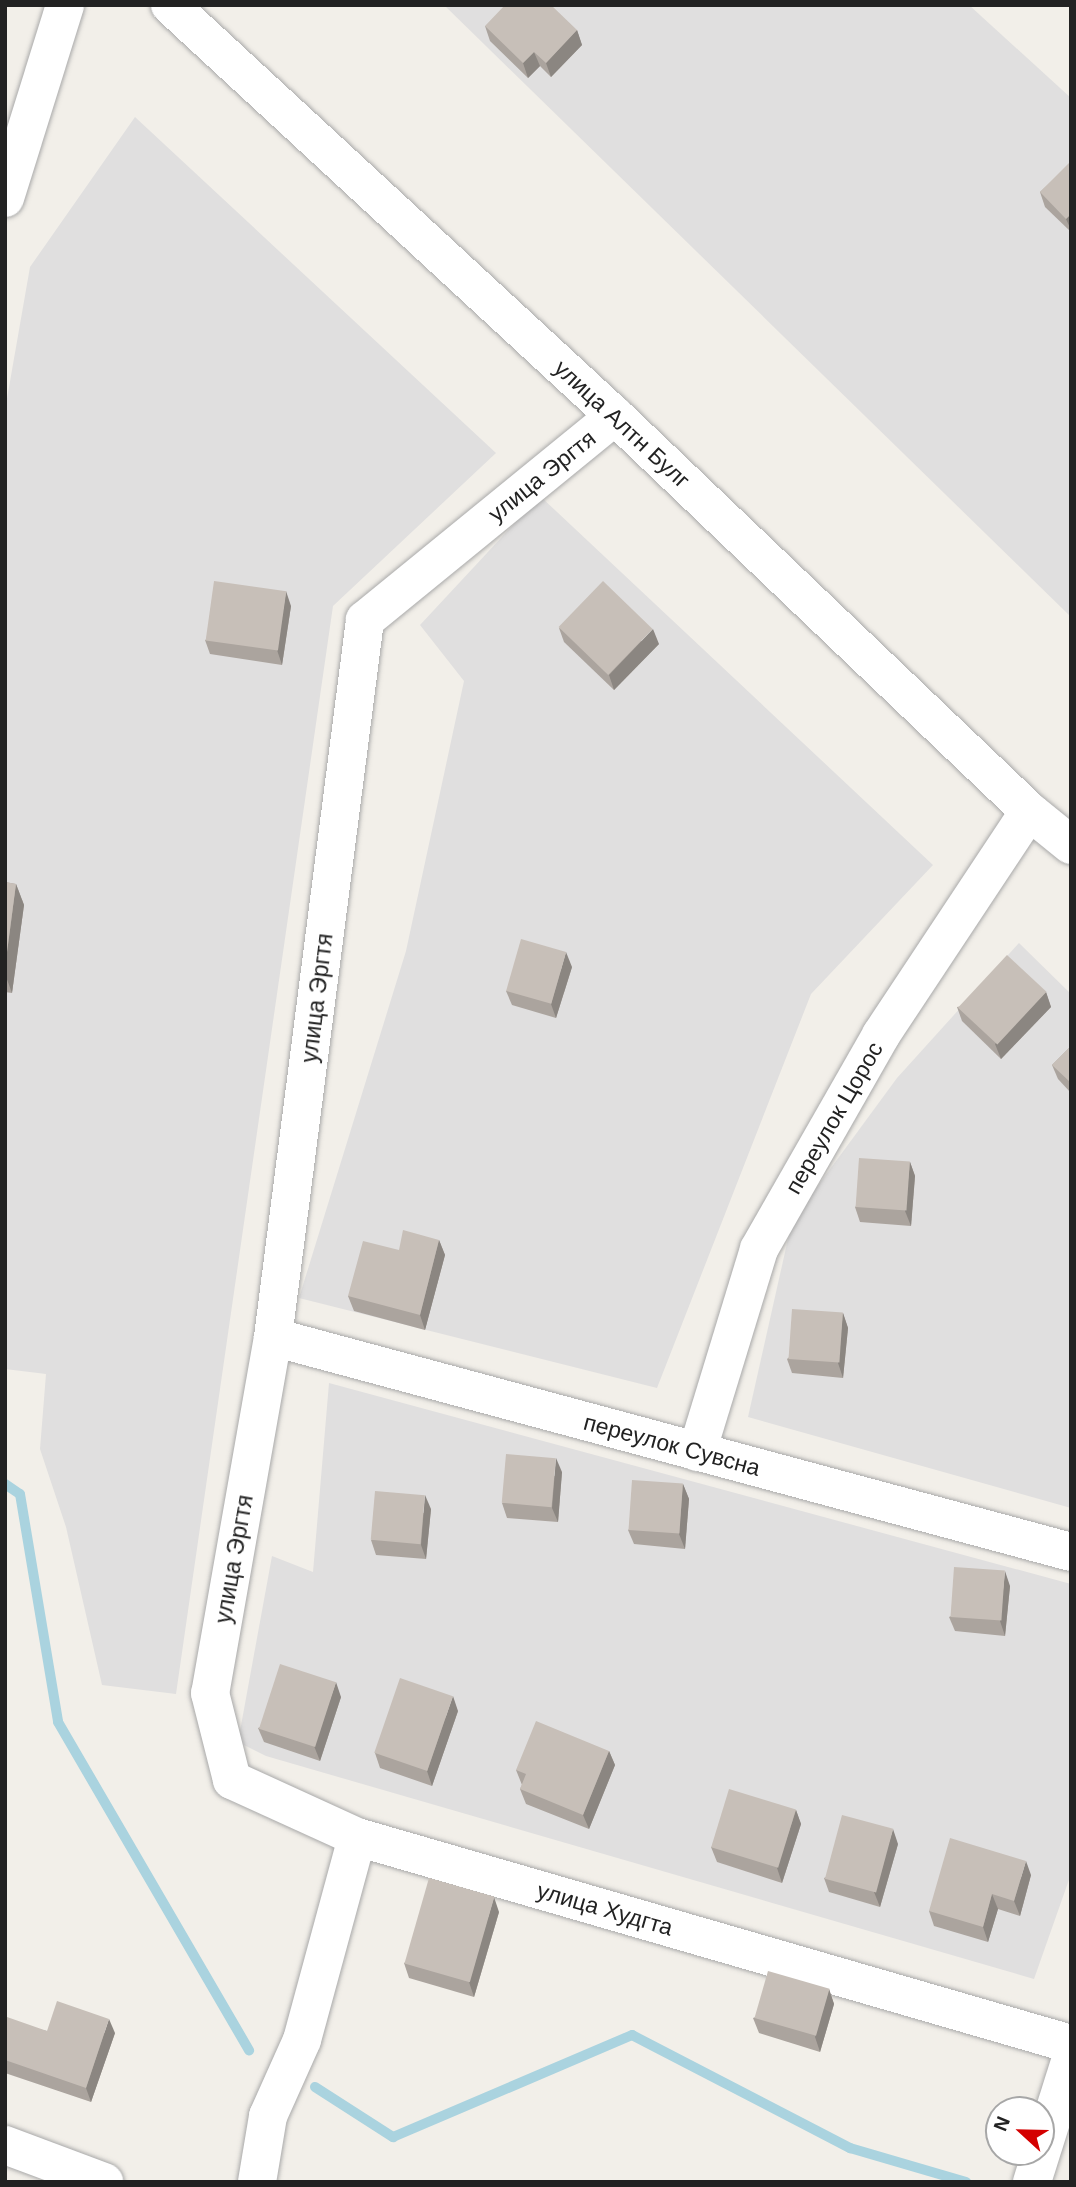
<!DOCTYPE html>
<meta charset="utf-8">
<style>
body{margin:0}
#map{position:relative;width:1076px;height:2187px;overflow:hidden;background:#f2efe9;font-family:Arial,sans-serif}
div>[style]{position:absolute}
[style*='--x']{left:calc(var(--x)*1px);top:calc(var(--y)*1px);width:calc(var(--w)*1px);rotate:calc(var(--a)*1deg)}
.residential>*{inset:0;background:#e0dfdf}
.stream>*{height:10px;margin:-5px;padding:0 5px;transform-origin:5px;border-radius:5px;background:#aad3df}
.roads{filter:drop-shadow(0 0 2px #a9a9a9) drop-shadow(0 0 2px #a9a9a9)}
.minor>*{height:38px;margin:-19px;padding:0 19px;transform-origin:19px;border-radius:19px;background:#fff}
.tertiary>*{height:38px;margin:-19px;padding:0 19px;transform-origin:19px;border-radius:19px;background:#fff}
.wall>*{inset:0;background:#aba49e}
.shaded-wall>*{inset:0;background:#8b8681}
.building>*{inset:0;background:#c7bfb8;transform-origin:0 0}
span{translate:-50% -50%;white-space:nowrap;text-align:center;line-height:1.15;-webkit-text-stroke:6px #fff;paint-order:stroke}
.street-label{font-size:23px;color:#222}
.frame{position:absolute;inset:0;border:7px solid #222;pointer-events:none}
.north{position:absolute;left:985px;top:2096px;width:70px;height:70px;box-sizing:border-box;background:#fff;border:2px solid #a7a7a7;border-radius:50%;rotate:292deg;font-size:19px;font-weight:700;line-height:28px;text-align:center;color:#222}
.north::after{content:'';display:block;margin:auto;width:24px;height:32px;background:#d40000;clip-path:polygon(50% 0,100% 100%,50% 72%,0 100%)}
</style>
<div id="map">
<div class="residential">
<i style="clip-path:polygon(444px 5px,969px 5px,1071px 98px,1071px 617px)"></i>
<i style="clip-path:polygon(135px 117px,496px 453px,333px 606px,176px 1694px,102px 1685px,66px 1527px,40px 1449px,46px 1374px,5px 1369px,5px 410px,30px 267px)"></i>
<i style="clip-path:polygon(540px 496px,933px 865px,811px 994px,657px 1388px,299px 1298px,406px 951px,464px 681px,420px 625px)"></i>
<i style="clip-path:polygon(1019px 943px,1071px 994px,1071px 1508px,748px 1417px,792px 1221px,897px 1078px)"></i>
<i style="clip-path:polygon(329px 1383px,1071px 1584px,1071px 1874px,1034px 1979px,266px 1756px,238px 1742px,272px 1556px,313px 1572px)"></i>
</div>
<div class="stream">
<i style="--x:5;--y:1484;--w:18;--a:34"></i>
<i style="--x:20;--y:1494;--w:231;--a:80.5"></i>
<i style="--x:58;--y:1722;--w:380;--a:59.8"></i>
<i style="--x:315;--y:2087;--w:93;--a:32.7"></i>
<i style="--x:393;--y:2137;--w:260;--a:-23.1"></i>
<i style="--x:632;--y:2035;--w:246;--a:27.4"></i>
<i style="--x:850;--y:2148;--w:121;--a:16.3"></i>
</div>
<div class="roads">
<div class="minor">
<i style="--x:170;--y:5;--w:606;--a:42.73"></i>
<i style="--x:615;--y:416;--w:572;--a:43.65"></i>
<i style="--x:1029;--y:811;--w:54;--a:39"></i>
<i style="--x:615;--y:416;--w:323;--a:140.8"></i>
<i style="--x:365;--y:620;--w:723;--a:97.31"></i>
<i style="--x:273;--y:1337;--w:362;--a:100"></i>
<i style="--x:210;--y:1693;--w:90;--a:75.8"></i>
<i style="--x:232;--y:1780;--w:137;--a:24.5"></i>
<i style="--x:357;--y:1837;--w:743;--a:16.17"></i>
<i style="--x:273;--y:1337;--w:826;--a:15.08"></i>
<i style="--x:697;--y:1452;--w:212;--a:-73"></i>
<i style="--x:759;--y:1249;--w:246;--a:-60.3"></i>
<i style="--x:881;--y:1035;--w:268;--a:-56.5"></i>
<i style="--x:257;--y:2182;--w:67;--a:-80.5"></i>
<i style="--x:268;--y:2116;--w:83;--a:-65.9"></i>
<i style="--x:302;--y:2040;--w:210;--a:-74.8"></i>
<i style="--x:1032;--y:2182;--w:130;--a:-72.5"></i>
</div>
<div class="tertiary">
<i style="--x:5;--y:198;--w:202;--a:-72.7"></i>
<i style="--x:5;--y:2145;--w:106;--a:20.5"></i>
</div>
</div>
<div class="wall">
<i style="clip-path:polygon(485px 26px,577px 30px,582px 45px,551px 77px,540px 66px,528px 78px,490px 41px)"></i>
<i style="clip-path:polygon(1071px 163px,1071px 232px,1045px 207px,1040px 192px)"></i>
<i style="clip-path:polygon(291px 606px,282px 665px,210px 654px,205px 640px)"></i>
<i style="clip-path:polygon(559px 628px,659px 644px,614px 690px,564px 642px)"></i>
<i style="clip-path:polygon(5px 882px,16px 884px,24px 905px,12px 993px,5px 992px)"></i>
<i style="clip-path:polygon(572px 967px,556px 1018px,512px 1005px,506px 991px)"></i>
<i style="clip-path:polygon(1046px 992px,1051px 1007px,1001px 1059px,962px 1021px,957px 1007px)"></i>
<i style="clip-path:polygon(1071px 1046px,1071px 1093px,1058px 1079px,1052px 1065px)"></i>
<i style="clip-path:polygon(910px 1162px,915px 1176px,911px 1226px,860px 1222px,855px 1207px)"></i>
<i style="clip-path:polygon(439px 1240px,445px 1255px,425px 1330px,354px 1311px,348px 1296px)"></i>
<i style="clip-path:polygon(843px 1313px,848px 1328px,843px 1378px,792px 1373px,787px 1359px)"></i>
<i style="clip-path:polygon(562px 1472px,558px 1522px,507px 1518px,502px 1503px)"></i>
<i style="clip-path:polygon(683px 1484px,689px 1499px,685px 1549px,634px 1544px,628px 1530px)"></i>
<i style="clip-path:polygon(431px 1509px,426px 1559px,376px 1555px,371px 1540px)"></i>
<i style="clip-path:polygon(1010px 1586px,1005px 1636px,955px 1631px,949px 1617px)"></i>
<i style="clip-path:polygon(341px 1697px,320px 1761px,264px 1742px,258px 1728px)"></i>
<i style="clip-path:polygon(458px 1711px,432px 1786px,380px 1768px,375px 1753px)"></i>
<i style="clip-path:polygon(609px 1751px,615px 1765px,589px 1829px,526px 1804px,520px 1789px,522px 1785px,516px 1770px)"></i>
<i style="clip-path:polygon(796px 1810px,801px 1824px,782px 1883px,717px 1862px,711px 1847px)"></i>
<i style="clip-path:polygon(898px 1844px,880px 1907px,829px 1892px,824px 1878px)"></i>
<i style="clip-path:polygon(1031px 1875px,1020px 1916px,998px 1909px,988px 1942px,934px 1926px,929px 1911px)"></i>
<i style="clip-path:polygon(499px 1912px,474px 1997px,409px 1978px,404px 1963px)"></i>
<i style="clip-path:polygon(829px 1989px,834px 2004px,820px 2052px,759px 2033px,753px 2018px)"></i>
<i style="clip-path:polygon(5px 2021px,47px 2031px,115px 2033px,91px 2102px,5px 2073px)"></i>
</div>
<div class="shaded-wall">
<i style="clip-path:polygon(577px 30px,582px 45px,551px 77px,546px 63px)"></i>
<i style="clip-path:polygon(534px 52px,540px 66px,528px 78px,523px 63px)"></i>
<i style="clip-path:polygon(1071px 214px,1071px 230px,1066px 219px)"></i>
<i style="clip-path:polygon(286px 591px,291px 606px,282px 665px,277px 650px)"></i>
<i style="clip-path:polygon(653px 629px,659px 644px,614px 690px,609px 675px)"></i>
<i style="clip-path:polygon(16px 884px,24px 905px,12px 993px,5px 974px,5px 967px)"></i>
<i style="clip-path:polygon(566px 952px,572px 967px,556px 1018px,551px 1004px)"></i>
<i style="clip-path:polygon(1046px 992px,1051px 1007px,1001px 1059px,995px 1044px)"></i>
<i style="clip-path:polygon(910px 1162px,915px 1176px,911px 1226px,905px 1211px)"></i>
<i style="clip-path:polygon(439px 1240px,445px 1255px,425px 1330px,420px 1315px)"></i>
<i style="clip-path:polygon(843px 1313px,848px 1328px,843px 1378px,838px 1363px)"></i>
<i style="clip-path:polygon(556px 1458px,562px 1472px,558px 1522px,552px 1508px)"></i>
<i style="clip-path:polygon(683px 1484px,689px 1499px,685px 1549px,679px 1534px)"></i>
<i style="clip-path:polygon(425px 1495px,431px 1509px,426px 1559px,421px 1545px)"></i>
<i style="clip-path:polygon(1005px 1571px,1010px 1586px,1005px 1636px,1000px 1621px)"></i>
<i style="clip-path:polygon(336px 1682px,341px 1697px,320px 1761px,314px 1746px)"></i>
<i style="clip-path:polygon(453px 1696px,458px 1711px,432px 1786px,427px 1771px)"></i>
<i style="clip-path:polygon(609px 1751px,615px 1765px,589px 1829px,583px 1815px)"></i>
<i style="clip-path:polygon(796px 1810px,801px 1824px,782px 1883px,777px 1868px)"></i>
<i style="clip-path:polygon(893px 1829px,898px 1844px,880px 1907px,874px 1892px)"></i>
<i style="clip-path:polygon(1026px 1861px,1031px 1875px,1020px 1916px,1014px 1901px)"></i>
<i style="clip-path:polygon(992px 1894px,998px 1909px,988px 1942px,983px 1927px)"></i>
<i style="clip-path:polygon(494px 1897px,499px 1912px,474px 1997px,469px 1982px)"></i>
<i style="clip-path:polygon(829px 1989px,834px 2004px,820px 2052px,815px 2037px)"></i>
<i style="clip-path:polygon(109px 2019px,115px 2033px,91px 2102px,86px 2088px)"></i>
</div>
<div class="building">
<i style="clip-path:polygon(505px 5px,551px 5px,577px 30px,546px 63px,534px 52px,523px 63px,485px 26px)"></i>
<i style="clip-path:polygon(1070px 162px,1071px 163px,1071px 214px,1066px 219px,1040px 192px)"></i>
<i style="left:214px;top:581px;width:73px;height:60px;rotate:8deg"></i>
<i style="left:603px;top:581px;width:69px;height:64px;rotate:44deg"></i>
<i style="clip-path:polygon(5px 882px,16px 884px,5px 967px)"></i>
<i style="left:521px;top:939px;width:47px;height:54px;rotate:16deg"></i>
<i style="left:1007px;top:955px;width:54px;height:72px;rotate:43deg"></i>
<i style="clip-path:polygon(1071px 1046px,1071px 1083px,1052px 1065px)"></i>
<i style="left:859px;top:1158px;width:51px;height:49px;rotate:4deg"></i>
<i style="clip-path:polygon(403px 1230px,439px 1240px,420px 1315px,348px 1296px,363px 1241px,399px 1250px)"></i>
<i style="left:792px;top:1309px;width:51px;height:50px;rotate:4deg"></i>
<i style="left:506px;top:1454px;width:50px;height:49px;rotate:5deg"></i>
<i style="left:632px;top:1480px;width:51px;height:50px;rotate:4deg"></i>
<i style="left:375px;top:1491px;width:50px;height:49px;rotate:5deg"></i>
<i style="left:954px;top:1567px;width:51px;height:50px;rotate:4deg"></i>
<i style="left:280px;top:1664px;width:59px;height:68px;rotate:18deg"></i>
<i style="left:400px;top:1678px;width:56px;height:79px;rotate:19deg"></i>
<i style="clip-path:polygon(536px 1721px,609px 1751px,583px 1815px,520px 1789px,526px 1774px,516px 1770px)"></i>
<i style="left:729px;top:1789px;width:70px;height:61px;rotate:17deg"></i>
<i style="left:842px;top:1815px;width:53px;height:66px;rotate:15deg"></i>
<i style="clip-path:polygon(950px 1838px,1026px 1861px,1014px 1901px,992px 1894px,983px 1927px,929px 1911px)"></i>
<i style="left:429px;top:1878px;width:68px;height:89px;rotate:16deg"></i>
<i style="left:768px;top:1971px;width:64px;height:49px;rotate:16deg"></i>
<i style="clip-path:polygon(57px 2001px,109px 2019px,86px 2088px,5px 2060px,5px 2021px,7px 2017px,47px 2031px)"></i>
</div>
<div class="street-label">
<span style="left:622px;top:424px;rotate:43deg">улица Алтн Булг</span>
<span style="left:542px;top:476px;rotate:-39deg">улица Эргтя</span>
<span style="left:317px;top:998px;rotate:-83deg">улица Эргтя</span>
<span style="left:834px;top:1118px;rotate:-60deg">переулок Цорос</span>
<span style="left:672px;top:1445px;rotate:15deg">переулок Сувсна</span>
<span style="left:234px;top:1559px;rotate:-80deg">улица Эргтя</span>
<span style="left:605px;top:1909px;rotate:16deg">улица Худгта</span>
</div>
<div class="frame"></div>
<div class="north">N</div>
</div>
